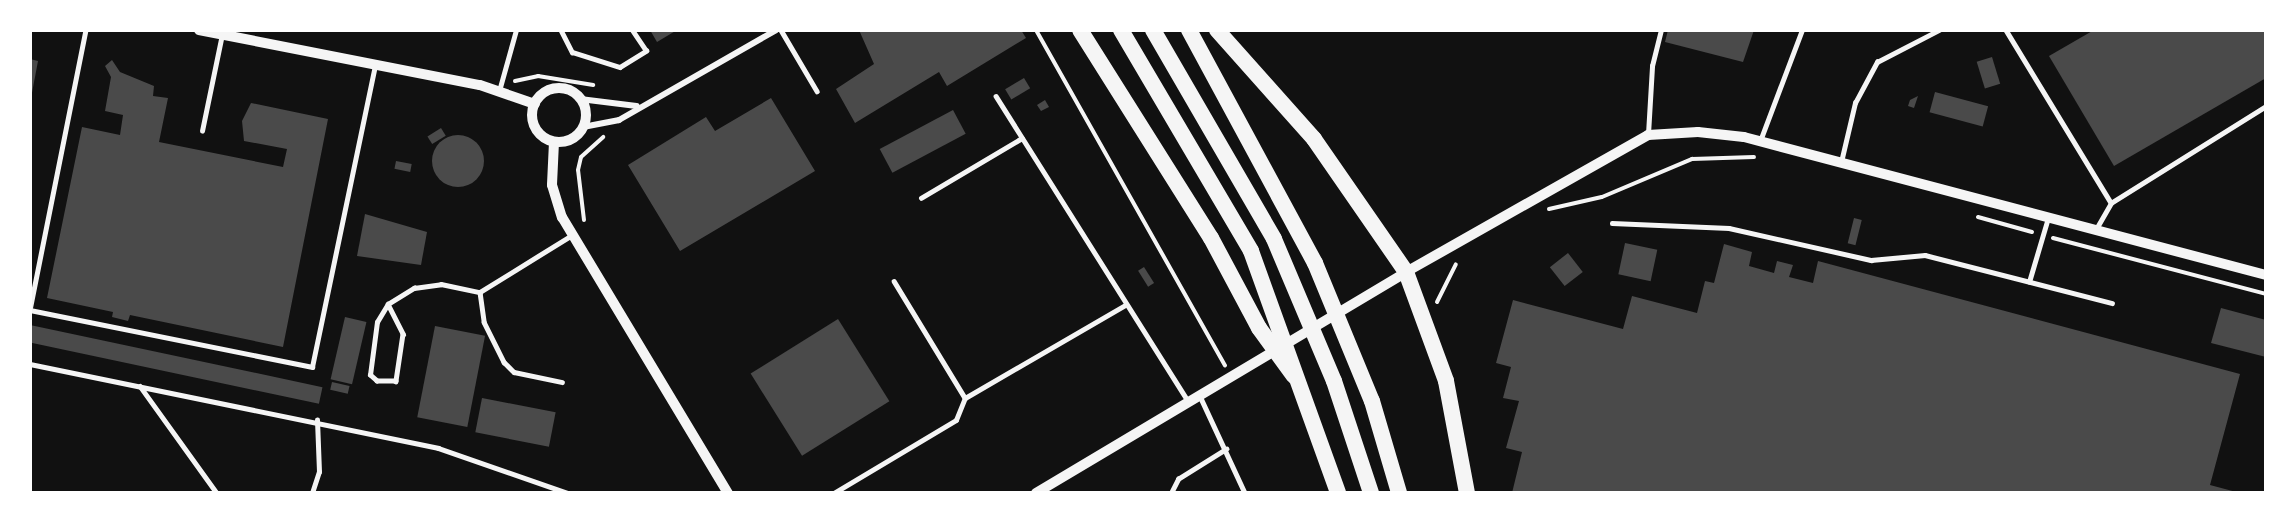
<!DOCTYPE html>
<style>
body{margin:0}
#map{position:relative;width:2296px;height:523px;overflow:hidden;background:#111;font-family:Montserrat,sans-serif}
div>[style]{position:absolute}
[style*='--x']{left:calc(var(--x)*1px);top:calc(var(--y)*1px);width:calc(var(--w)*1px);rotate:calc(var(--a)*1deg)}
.building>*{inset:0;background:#4a4a4a;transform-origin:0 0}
.round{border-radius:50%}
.path>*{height:4px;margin:-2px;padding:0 2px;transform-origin:2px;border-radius:2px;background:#f5f5f5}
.service>*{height:4.5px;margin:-2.25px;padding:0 2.25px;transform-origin:2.25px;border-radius:2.25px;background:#f5f5f5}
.minor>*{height:6px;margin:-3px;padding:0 3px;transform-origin:3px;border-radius:3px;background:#f5f5f5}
.tertiary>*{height:10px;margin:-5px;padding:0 5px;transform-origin:5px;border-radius:5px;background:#f5f5f5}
.tertiary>.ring{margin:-5px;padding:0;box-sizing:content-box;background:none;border:10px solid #f5f5f5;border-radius:50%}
.trunk>*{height:16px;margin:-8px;padding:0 8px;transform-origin:8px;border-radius:8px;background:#f5f5f5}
span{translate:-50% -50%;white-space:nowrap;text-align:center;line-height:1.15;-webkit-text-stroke:6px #fff;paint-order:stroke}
.frame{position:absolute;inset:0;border:32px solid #fff;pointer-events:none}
</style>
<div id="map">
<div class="building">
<i style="clip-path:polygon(650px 30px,677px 30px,657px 42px)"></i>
<i style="clip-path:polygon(859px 30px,1021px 30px,1026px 38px,947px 86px,939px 72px,855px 123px,836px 89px,874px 64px)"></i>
<i style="clip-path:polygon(1668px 30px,1754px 30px,1743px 62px,1665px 42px)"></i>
<i style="clip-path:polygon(2094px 30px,2266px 30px,2266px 78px,2114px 166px,2049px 56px)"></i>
<i style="left:1992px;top:57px;width:28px;height:16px;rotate:73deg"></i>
<i style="clip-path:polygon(30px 59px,38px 61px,31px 98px,30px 97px)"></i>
<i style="clip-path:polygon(112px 60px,120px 72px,154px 86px,153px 96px,168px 98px,159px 142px,283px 167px,287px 149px,244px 141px,242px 121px,251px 103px,328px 119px,283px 347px,130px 315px,128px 321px,112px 317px,113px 312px,47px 298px,82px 127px,120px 135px,123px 115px,105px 111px,111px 77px,105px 66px)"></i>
<i style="left:1024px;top:78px;width:12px;height:22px;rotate:59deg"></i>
<i style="left:1935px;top:92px;width:55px;height:21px;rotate:15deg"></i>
<i style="clip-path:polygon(1918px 96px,1914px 108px,1908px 106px,1910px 100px)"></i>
<i style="clip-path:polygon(771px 98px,815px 171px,680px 251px,628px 165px,706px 117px,715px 131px)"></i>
<i style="clip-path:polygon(1045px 100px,1049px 107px,1041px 111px,1037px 105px)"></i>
<i style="left:953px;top:110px;width:27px;height:83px;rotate:62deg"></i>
<i style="left:441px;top:128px;width:9px;height:16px;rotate:58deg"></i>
<i class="round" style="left:432px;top:135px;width:52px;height:52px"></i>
<i style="left:396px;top:161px;width:16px;height:8px;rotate:11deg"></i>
<i style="clip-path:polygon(365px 214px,427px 232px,421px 265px,357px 256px)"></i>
<i style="left:1854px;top:218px;width:8px;height:26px;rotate:14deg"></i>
<i style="left:1625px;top:243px;width:33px;height:32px;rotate:12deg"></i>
<i style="clip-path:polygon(1724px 244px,1752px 252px,1749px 266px,1774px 273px,1777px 261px,1793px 265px,1789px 277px,1813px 283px,1818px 261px,2240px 374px,2210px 485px,2240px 493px,1512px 493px,1522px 452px,1506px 448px,1519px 401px,1503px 398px,1511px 367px,1496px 363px,1513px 300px,1623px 329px,1632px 296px,1697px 313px,1705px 281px,1714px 283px)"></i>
<i style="left:1568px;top:253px;width:24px;height:23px;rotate:52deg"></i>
<i style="left:1144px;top:267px;width:19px;height:7px;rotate:58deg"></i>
<i style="clip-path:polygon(2221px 308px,2266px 320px,2266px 357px,2211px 343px)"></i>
<i style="left:345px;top:317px;width:22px;height:64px;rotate:13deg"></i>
<i style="left:838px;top:319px;width:97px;height:103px;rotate:58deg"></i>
<i style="left:30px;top:325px;width:299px;height:17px;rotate:12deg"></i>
<i style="left:435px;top:326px;width:51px;height:93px;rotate:11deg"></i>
<i style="left:332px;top:382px;width:18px;height:8px;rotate:13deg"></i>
<i style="left:482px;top:398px;width:75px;height:35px;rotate:11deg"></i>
</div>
<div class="path">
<i style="--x:1036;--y:30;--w:385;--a:60.6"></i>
<i style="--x:515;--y:81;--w:24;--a:-12"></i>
<i style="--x:538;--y:76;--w:56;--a:9.3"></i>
<i style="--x:1549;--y:209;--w:54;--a:-12.8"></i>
<i style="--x:1602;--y:197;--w:98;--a:-22.9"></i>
<i style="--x:1692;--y:159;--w:62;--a:-1.8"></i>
<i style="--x:1978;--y:217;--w:56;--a:15.5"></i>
<i style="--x:584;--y:220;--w:50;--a:-96.8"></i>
<i style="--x:578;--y:170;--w:13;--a:-77"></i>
<i style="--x:581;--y:157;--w:30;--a:-42"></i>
<i style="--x:2053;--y:238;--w:220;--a:14.7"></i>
<i style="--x:1437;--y:302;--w:42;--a:-63.4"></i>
</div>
<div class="service">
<i style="--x:86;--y:30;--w:286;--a:101.3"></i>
<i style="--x:30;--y:310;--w:288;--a:11.4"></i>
<i style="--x:312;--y:367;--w:309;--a:-78.2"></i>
<i style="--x:561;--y:30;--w:25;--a:63"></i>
<i style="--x:572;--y:52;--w:50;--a:17.4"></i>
<i style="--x:620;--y:67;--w:31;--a:-32"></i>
<i style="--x:646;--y:51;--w:25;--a:-124"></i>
<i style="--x:781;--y:30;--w:71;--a:59.5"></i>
<i style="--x:2006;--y:30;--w:202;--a:58.7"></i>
<i style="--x:499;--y:91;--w:63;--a:-74.4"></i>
<i style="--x:996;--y:96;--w:360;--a:57.8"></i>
<i style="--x:202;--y:131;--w:99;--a:-78.3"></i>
<i style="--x:1648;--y:134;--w:68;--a:-86.6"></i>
<i style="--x:1652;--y:66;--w:37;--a:-76"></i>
<i style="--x:1760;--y:141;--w:119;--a:-69.3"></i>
<i style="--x:1841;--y:162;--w:61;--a:-76.7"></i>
<i style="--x:1855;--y:103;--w:47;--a:-61.8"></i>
<i style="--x:1877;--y:62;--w:70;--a:-27.3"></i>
<i style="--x:921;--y:198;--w:117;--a:-30.7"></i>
<i style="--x:1612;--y:223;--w:117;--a:2.4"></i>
<i style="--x:1729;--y:228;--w:146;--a:12.7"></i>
<i style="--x:1871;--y:260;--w:54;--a:-5.3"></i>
<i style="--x:1925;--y:255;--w:193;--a:14.4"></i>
<i style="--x:2096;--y:229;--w:30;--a:-60"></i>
<i style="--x:2111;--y:203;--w:183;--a:-32"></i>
<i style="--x:894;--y:281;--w:137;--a:58.7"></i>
<i style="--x:2029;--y:282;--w:67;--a:-73.5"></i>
<i style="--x:480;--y:292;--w:30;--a:82"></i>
<i style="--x:484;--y:322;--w:45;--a:63.4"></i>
<i style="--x:504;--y:362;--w:14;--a:45"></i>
<i style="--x:514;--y:372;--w:49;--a:11.8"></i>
<i style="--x:388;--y:304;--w:34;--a:63"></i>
<i style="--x:403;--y:334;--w:48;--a:98.5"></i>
<i style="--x:396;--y:381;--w:19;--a:180"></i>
<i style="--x:377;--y:381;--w:9;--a:-139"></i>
<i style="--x:370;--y:375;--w:53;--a:-82.5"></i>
<i style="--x:377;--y:322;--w:21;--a:-59"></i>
<i style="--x:388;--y:304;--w:31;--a:-32"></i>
<i style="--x:414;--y:288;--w:27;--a:-8"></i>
<i style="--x:441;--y:284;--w:40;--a:12"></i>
<i style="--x:480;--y:292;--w:108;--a:-31.8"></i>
<i style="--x:30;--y:364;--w:417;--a:11.6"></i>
<i style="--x:438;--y:448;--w:138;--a:19.1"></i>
<i style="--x:140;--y:386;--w:132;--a:54.3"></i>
<i style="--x:1200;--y:396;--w:107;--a:65.1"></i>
<i style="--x:312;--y:493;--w:22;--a:-72"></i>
<i style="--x:319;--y:472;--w:52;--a:-92.2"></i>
<i style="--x:834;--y:493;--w:142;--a:-30.9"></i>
<i style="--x:956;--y:420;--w:24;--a:-68"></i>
<i style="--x:965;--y:398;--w:184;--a:-30.1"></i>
<i style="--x:1171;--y:493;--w:16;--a:-63"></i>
<i style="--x:1178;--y:479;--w:57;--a:-32"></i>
</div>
<div class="minor">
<i style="--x:580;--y:99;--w:57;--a:7"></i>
<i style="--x:583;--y:127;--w:37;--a:-11"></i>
<i style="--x:619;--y:120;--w:181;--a:-29.8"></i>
</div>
<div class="tertiary">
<i style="--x:199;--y:30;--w:286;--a:11.1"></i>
<i style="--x:480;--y:85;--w:58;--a:19.1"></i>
<i class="ring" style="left:532px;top:88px;width:44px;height:44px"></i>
<i style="--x:554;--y:142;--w:43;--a:92.7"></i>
<i style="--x:552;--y:185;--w:34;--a:73"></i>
<i style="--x:562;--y:217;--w:322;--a:59"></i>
<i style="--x:1036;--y:493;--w:431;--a:-30.8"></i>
<i style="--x:1406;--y:272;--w:278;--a:-29.5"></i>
<i style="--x:1648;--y:135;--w:50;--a:-3.4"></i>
<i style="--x:1698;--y:132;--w:46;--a:6.2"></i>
<i style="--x:1744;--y:137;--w:540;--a:14.81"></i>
</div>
<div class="trunk">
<i style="--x:1080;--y:30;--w:246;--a:57.8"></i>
<i style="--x:1211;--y:238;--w:102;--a:61.9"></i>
<i style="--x:1259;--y:328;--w:59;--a:53.9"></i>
<i style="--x:1121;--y:30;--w:256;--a:59.5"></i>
<i style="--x:1251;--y:251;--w:257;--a:70.2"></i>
<i style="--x:1153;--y:30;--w:241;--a:59.9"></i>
<i style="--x:1274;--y:239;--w:154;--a:67.1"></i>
<i style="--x:1334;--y:381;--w:118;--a:71.7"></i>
<i style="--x:1189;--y:30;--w:265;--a:61.6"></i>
<i style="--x:1315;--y:263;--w:149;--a:67.6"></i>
<i style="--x:1372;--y:401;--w:96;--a:73.6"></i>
<i style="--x:1217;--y:30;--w:146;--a:48.3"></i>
<i style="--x:1314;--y:139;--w:162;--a:55.3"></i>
<i style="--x:1406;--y:272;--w:116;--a:69.8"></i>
<i style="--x:1446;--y:381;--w:114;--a:79.4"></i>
</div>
<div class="frame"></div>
</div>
